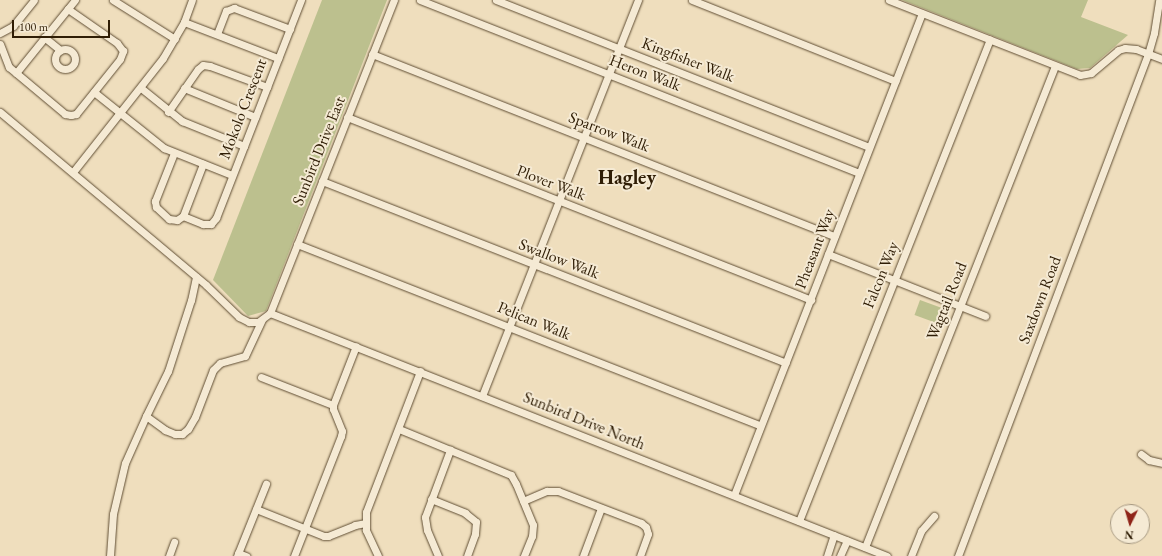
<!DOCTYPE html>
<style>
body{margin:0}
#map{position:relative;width:1162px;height:556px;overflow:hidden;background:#efdebd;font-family:"EB Garamond",serif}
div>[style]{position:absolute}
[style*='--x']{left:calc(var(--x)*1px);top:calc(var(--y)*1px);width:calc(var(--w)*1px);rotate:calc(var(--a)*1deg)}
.green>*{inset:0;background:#bcc08e;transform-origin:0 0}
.roads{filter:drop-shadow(0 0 1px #5f4d33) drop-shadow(0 0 1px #5f4d33)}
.minor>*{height:7px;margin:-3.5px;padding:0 3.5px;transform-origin:3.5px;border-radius:3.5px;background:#f5ead4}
.minor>.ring{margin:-3.5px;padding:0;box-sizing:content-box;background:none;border:7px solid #f5ead4;border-radius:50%}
span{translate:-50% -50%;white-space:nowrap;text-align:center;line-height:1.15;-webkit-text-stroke:4px #f5ead4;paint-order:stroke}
.street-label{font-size:16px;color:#2f1d05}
.district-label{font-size:20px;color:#2f1d05;font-weight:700}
.north{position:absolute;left:1110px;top:504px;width:40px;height:40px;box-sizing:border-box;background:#f5ead4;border:1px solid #a69881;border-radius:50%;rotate:185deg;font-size:11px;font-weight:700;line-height:16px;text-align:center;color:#2f1d05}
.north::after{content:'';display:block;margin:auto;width:14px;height:18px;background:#8f2418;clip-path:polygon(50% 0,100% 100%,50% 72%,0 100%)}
.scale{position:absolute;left:12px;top:20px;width:98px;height:18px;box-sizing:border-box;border:2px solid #2f1d05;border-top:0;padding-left:5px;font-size:12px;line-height:14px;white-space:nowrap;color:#2f1d05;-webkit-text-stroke:3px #f5ead4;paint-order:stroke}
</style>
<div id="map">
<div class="green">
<i style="clip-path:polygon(322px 0,387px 0,266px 311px,248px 316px,213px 280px)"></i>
<i style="clip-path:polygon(902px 0,1088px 0,1081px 17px,1128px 35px,1090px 68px,1077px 69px)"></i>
<i style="left:920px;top:300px;width:32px;height:16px;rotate:20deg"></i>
</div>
<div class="roads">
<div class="minor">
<i style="--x:113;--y:0;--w:73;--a:32.2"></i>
<i style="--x:420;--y:0;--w:472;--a:21.5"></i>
<i style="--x:496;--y:0;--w:401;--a:21.5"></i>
<i style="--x:692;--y:0;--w:219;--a:21.7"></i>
<i style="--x:889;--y:0;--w:205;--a:21.4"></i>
<i style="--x:1080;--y:75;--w:11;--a:-10"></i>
<i style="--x:1091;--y:73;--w:35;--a:-40"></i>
<i style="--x:1118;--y:50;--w:7;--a:-16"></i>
<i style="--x:1125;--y:48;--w:11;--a:5"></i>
<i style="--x:1136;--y:49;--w:28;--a:21"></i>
<i style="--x:184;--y:22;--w:101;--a:21"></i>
<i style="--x:0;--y:33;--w:15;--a:-28"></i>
<i style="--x:13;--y:26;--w:33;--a:-51"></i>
<i style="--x:217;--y:34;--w:25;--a:-69"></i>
<i style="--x:226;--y:11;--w:9;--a:-21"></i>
<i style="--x:234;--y:8;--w:60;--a:20.6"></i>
<i style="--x:44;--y:37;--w:21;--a:39"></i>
<i style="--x:0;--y:44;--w:25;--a:69"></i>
<i style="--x:9;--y:67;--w:73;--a:40"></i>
<i style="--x:65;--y:114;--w:6;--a:9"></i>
<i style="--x:71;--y:115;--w:5;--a:-11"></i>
<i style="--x:76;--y:114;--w:70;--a:-51.3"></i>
<i style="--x:120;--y:59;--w:9;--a:-69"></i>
<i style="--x:123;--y:51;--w:10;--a:-127"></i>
<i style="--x:117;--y:43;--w:60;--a:-145.2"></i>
<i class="ring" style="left:55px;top:49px;width:13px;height:13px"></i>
<i style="--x:372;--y:54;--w:497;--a:21.5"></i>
<i style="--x:16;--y:73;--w:94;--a:-51.1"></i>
<i style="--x:141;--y:88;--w:53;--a:38.8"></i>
<i style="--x:182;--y:121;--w:67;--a:22"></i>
<i style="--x:184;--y:88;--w:77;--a:22.2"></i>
<i style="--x:94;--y:92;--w:90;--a:38.7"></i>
<i style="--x:164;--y:148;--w:73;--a:21.7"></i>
<i style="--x:0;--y:112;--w:269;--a:40"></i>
<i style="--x:206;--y:285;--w:46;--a:44.1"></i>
<i style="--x:239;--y:317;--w:11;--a:27"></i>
<i style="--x:249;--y:322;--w:9;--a:0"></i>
<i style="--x:258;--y:322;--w:15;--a:-37"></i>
<i style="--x:270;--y:313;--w:337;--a:-68.4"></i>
<i style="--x:168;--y:112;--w:52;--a:-55.1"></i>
<i style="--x:198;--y:69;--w:6;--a:-39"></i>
<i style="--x:203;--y:65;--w:7;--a:8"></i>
<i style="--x:210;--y:66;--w:61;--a:20.2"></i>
<i style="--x:347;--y:117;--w:499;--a:21.5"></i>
<i style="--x:174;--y:153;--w:52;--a:111.6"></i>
<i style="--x:155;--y:201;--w:6;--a:81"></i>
<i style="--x:156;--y:207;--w:18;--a:43"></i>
<i style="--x:169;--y:219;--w:8;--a:7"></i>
<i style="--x:177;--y:220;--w:7;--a:-34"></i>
<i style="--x:183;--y:216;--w:22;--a:22"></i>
<i style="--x:203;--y:224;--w:8;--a:0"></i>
<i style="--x:211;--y:224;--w:8;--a:-50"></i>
<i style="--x:216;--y:218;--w:234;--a:-68.7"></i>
<i style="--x:73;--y:172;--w:145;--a:-51.7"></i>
<i style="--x:163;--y:58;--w:42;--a:-59.7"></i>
<i style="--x:184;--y:22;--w:23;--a:-70"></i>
<i style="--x:322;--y:181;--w:498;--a:21.4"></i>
<i style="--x:183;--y:216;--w:56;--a:-69"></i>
<i style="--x:297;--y:244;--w:497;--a:21.4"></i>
<i style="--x:828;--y:254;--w:169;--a:21.5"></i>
<i style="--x:196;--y:277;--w:24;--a:102"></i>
<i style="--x:191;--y:300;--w:75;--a:107.9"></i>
<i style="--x:168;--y:371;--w:50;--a:116.1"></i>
<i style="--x:146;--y:416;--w:24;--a:36"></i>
<i style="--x:165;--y:430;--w:11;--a:22"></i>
<i style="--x:175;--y:434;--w:7;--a:0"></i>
<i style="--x:182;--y:434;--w:8;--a:-40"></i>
<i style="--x:188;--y:429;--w:14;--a:-60"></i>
<i style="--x:195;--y:417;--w:50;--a:-69"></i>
<i style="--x:213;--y:370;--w:10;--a:-45"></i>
<i style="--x:220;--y:363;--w:26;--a:-16"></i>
<i style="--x:245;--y:356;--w:40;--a:-65"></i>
<i style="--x:270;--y:313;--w:663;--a:21.5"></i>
<i style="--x:261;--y:377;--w:77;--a:21.3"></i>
<i style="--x:482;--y:396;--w:426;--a:-68.5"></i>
<i style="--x:399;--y:429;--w:121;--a:22.3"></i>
<i style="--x:511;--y:475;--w:10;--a:61"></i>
<i style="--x:516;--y:484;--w:44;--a:67.5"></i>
<i style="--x:533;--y:525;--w:11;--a:95"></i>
<i style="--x:532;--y:536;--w:22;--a:112"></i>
<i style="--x:1141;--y:454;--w:10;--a:37"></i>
<i style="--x:1149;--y:460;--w:13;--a:13"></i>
<i style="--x:734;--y:495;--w:517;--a:-68.69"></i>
<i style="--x:431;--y:499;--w:37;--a:22"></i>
<i style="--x:465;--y:513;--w:14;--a:39"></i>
<i style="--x:476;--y:522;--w:12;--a:95"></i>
<i style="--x:475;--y:534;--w:23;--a:110"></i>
<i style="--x:523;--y:501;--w:26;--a:-23"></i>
<i style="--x:547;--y:491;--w:11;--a:0"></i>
<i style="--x:558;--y:491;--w:89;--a:21.1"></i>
<i style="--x:641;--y:523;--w:6;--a:39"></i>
<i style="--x:646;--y:527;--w:7;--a:74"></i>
<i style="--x:648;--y:534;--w:23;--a:110"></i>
<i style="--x:256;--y:509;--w:73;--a:21.7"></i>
<i style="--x:324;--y:536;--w:4;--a:0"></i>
<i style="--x:328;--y:536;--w:29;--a:-22"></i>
<i style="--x:355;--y:525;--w:10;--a:-11"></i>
<i style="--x:799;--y:521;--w:518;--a:-68.38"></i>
<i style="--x:865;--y:547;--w:517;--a:-68.45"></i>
<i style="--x:238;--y:553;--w:9;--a:21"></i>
<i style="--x:110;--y:556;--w:42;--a:-85.9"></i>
<i style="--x:113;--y:514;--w:52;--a:-76.8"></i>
<i style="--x:125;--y:463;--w:51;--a:-65.9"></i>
<i style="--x:169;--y:556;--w:15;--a:-70"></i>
<i style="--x:237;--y:556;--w:78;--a:-68.1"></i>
<i style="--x:294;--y:556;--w:129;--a:-68.6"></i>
<i style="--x:341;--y:436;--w:5;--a:-79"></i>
<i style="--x:342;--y:431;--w:24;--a:-112"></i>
<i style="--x:333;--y:409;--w:4;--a:-90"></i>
<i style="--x:333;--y:405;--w:63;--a:-68.7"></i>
<i style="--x:378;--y:556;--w:29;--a:-115"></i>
<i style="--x:366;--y:530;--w:18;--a:-90"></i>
<i style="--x:366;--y:512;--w:151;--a:-69"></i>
<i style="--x:438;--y:556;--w:28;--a:-113"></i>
<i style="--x:427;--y:530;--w:13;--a:-99"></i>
<i style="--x:425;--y:517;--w:72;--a:-69.5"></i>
<i style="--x:583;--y:556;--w:51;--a:-69.4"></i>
<i style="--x:827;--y:556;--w:22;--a:-72"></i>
<i style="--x:840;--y:556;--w:17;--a:-66"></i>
<i style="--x:911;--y:556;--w:27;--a:-68"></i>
<i style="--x:921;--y:531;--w:20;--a:-49"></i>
<i style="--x:958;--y:556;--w:537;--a:-69.27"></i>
<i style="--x:1148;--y:54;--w:22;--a:-74"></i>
<i style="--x:1154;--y:33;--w:33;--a:-81"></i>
</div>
</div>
<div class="street-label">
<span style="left:688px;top:60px;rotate:21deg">Kingfisher Walk</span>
<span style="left:645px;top:73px;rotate:21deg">Heron Walk</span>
<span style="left:243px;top:109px;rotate:-69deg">Mokolo Crescent</span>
<span style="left:609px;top:132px;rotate:21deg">Sparrow Walk</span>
<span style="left:319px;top:151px;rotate:-68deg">Sunbird Drive East</span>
<span style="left:551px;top:183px;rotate:21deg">Plover Walk</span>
<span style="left:815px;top:249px;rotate:-69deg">Pheasant Way</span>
<span style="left:559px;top:259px;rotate:21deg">Swallow Walk</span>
<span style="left:881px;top:275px;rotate:-68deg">Falcon Way</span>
<span style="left:1040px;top:300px;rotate:-69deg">Saxdown Road</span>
<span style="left:947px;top:301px;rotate:-68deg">Wagtail Road</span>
<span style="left:534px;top:321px;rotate:22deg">Pelican Walk</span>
<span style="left:584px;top:421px;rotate:22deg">Sunbird Drive North</span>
</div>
<div class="district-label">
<span style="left:627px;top:177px">Hagley</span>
</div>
<div class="north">N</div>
<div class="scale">100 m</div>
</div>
